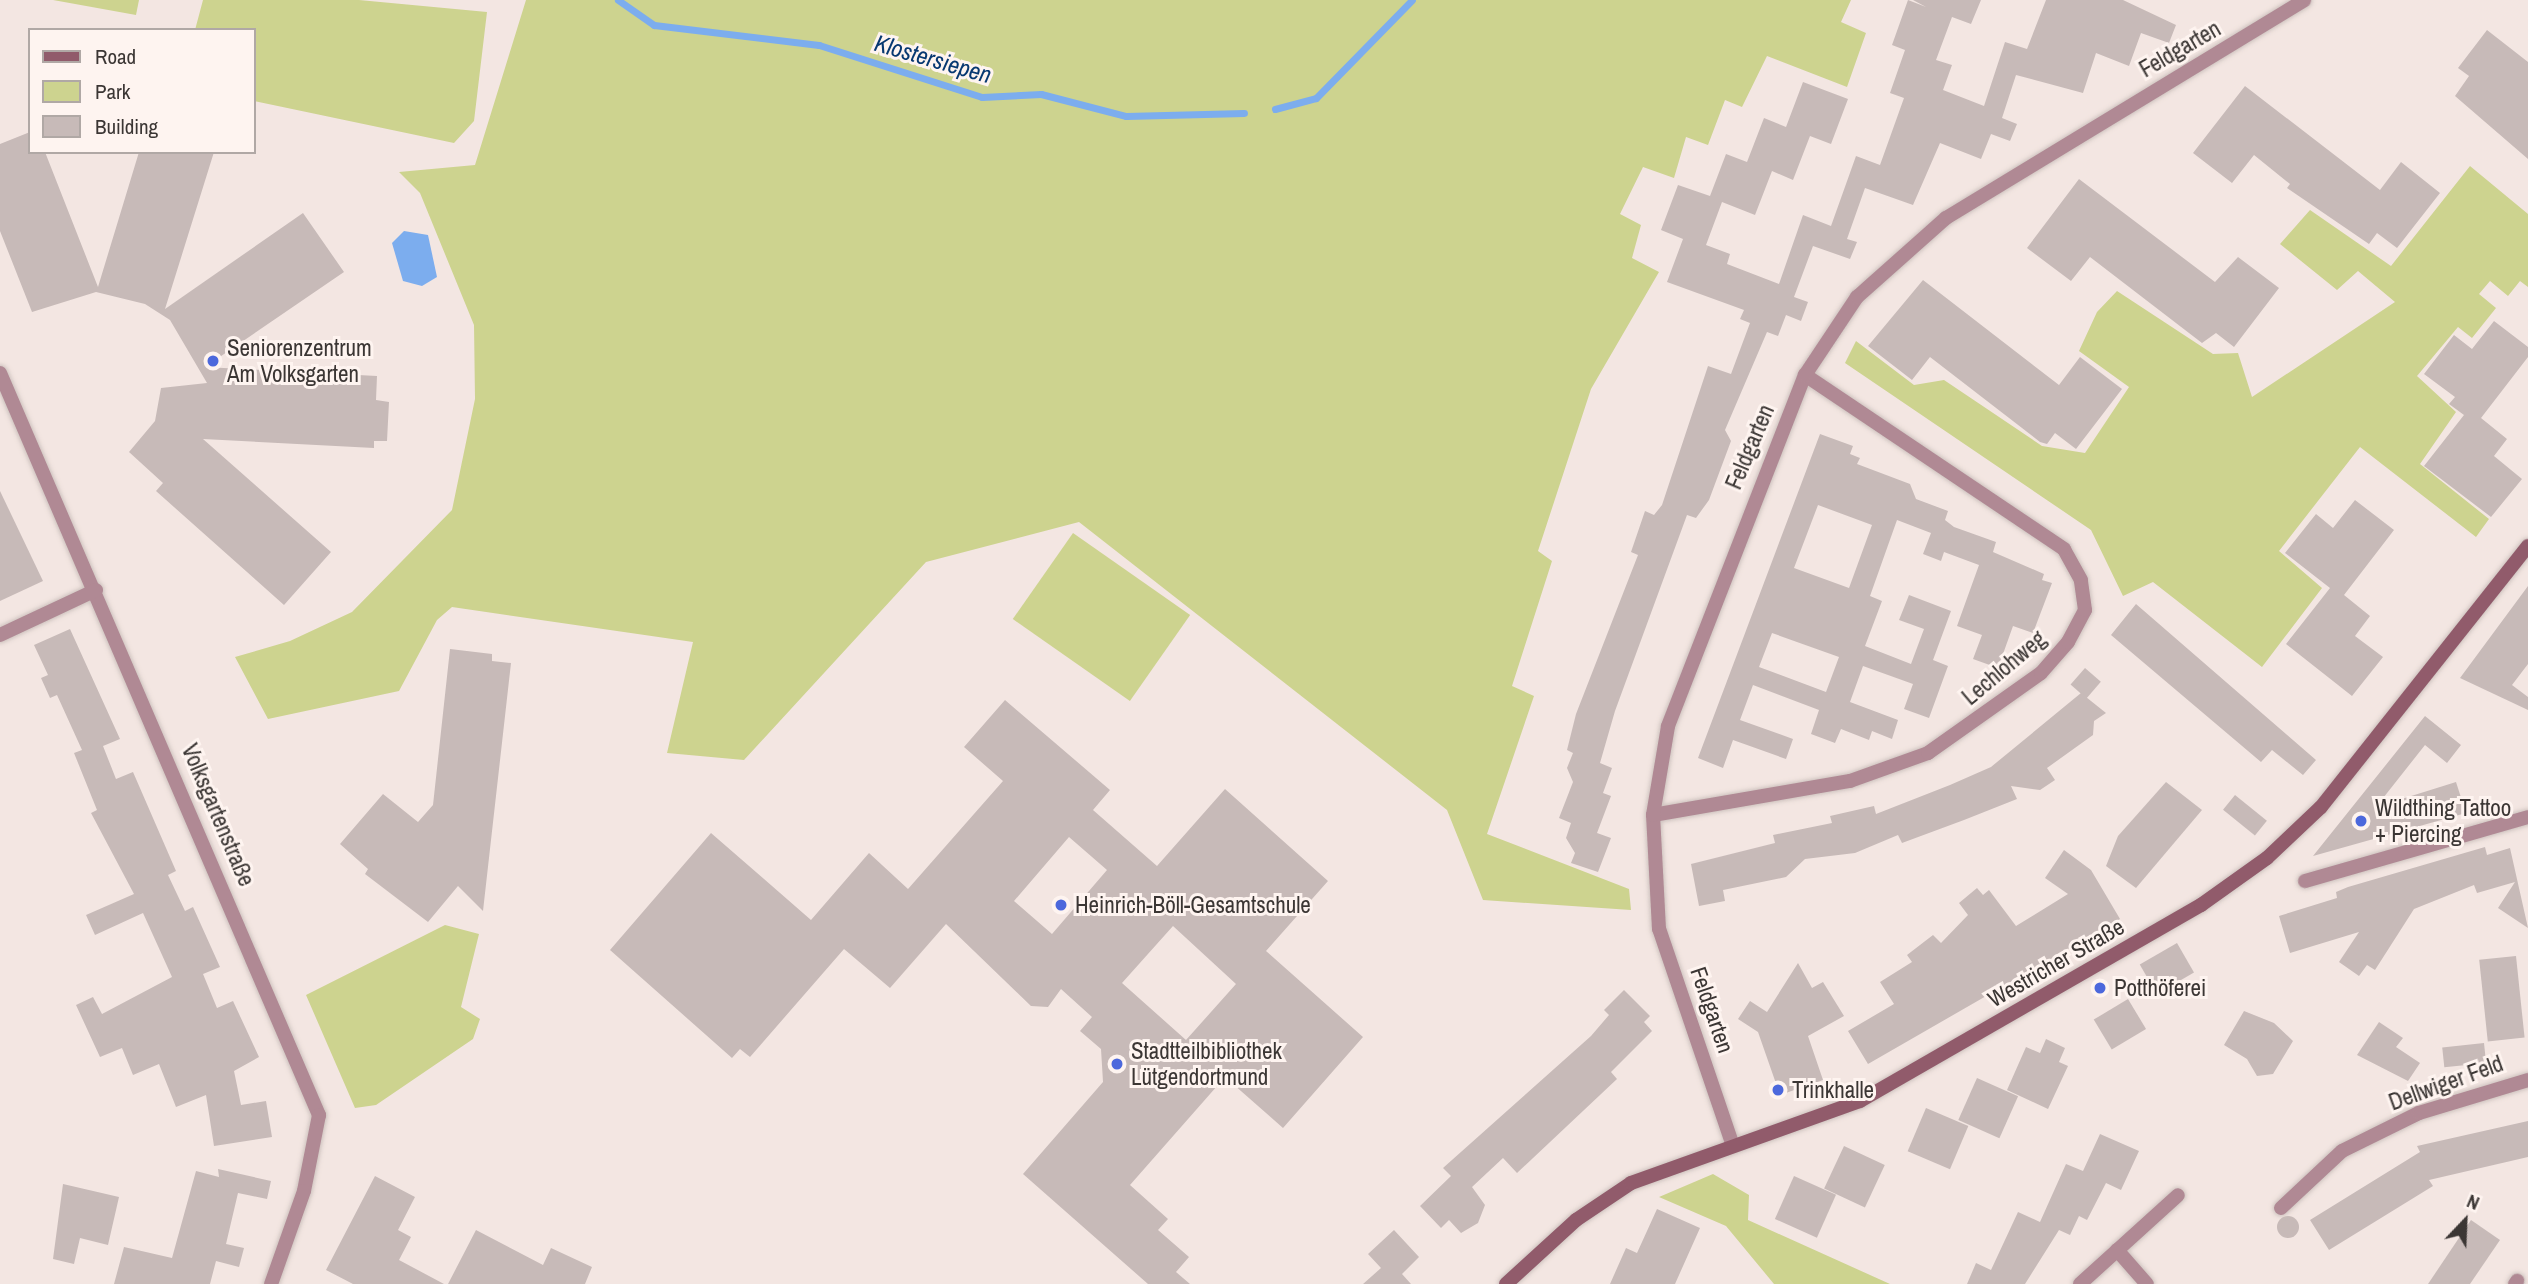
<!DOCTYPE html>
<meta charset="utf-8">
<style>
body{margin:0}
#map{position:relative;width:2528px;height:1284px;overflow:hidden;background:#f3e6e2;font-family:"Archivo Narrow",sans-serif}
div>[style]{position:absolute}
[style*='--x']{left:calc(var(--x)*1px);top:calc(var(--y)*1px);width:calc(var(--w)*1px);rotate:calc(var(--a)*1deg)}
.green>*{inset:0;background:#cdd38f;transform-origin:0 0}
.water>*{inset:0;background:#7cadee}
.stream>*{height:7px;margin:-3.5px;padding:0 3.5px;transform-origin:3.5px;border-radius:3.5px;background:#7cadee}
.building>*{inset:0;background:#c7bab8;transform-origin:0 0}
.round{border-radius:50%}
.roads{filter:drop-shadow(0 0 2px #cec3bf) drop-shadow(0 0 2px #cec3bf)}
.street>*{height:14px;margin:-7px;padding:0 7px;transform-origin:7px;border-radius:7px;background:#b08994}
.secondary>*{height:14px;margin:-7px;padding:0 7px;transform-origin:7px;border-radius:7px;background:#915b6b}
.dots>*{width:19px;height:19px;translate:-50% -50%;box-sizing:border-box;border:4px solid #fef4f0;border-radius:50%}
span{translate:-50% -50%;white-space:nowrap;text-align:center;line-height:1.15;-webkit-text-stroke:6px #fef4f0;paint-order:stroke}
.street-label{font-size:23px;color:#3b3634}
.poi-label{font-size:23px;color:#3b3634}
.left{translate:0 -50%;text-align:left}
.water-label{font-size:24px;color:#073871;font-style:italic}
.legend{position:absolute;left:28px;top:28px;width:228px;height:126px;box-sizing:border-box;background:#fef4f0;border:2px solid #b0a8a5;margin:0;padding:9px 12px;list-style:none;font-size:21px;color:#3b3634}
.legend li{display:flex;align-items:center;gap:14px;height:35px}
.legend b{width:35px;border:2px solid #b0a8a5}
.north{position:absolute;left:2430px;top:1186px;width:70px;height:70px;-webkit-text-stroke:5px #fef4f0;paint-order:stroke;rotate:23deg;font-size:19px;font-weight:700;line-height:28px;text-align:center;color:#3b3634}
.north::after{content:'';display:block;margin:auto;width:24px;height:32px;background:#3b3634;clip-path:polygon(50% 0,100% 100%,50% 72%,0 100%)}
</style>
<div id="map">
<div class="green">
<i style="clip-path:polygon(53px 0,139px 0,136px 15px)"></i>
<i style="clip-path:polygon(203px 0,359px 0,487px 12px,474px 121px,454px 143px,254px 101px,254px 30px,195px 30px)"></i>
<i style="clip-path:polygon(526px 0,1851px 0,1841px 22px,1866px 33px,1847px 87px,1767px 56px,1742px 107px,1725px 100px,1708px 145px,1686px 137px,1674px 178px,1643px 167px,1620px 214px,1641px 225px,1632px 258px,1659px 272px,1591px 389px,1538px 551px,1552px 561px,1512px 686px,1534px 696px,1487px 834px,1629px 889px,1631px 910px,1483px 900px,1447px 810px,1079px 522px,926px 562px,744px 760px,667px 753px,693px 642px,452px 607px,437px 620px,399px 691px,268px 719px,235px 657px,290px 641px,352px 612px,452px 510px,475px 399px,474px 325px,420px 193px,399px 172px,475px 165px)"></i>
<i style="clip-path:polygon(2470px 166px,2528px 214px,2528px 287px,2520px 281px,2508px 296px,2490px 281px,2479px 294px,2496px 308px,2472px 338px,2458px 327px,2417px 376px,2456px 412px,2420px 464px,2489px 519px,2476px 537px,2360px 447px,2279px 551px,2322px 588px,2262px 667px,2153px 582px,2123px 596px,2091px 530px,1845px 363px,1856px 341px,1914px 385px,1944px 380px,2042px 446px,2085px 453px,2129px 387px,2079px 351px,2097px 312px,2117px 291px,2213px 354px,2238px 353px,2252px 397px,2395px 302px,2358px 271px,2337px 290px,2280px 244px,2310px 210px,2391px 266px)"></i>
<i style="left:1073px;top:533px;width:143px;height:105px;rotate:35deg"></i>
<i style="clip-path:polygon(445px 925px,479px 934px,461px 1007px,480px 1019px,473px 1039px,376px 1105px,355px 1108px,306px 995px)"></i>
<i style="clip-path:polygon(1713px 1174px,1749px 1195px,1748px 1220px,1890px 1284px,1774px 1284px,1726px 1226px,1659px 1197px)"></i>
</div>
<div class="water">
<i style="clip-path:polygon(404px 231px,428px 235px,437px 277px,422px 286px,403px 281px,392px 243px)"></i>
</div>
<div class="stream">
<i style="--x:618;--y:0;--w:44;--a:34.8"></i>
<i style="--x:654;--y:25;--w:166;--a:6.9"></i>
<i style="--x:819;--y:45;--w:171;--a:17.7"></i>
<i style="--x:982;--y:97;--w:59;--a:-2.9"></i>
<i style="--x:1041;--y:94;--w:88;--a:14.5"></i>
<i style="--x:1126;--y:116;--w:118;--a:-1.5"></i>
<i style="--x:1275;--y:109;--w:42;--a:-15"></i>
<i style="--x:1316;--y:98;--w:137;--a:-45.6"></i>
</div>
<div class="building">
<i style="clip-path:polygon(1908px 0,1926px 7px,1913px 0,1981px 0,1971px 24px,1952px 17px,1936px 60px,1952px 65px,1943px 90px,1984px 106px,2005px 42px,2027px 49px,2046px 0,2123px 0,2176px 25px,2169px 43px,2141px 33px,2129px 66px,2096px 53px,2083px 93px,2016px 75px,2002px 118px,2017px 124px,2010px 141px,1991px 134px,1981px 159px,1940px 143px,1913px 205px,1865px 188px,1847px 239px,1857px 242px,1850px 259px,1813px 246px,1794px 297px,1808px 302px,1801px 321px,1786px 315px,1778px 336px,1767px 332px,1725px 430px,1731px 441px,1709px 500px,1696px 518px,1687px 515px,1615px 711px,1600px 763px,1612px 768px,1603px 793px,1611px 796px,1597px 833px,1611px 838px,1598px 872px,1571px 863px,1575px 853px,1566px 838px,1571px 823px,1559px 818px,1573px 782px,1567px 768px,1573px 753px,1567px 750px,1576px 714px,1638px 555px,1631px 552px,1645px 511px,1654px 515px,1662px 505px,1708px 366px,1731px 374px,1750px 323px,1740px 319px,1744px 310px,1667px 282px,1683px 239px,1661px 230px,1678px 185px,1710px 196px,1726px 154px,1747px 162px,1764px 118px,1786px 127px,1803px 82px,1848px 99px,1831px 144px,1810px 136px,1793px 180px,1772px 171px,1755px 215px,1722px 202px,1706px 245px,1730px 254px,1727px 264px,1779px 284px,1803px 215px,1831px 226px,1856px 156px,1880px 165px,1904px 98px,1890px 93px,1905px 50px,1892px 45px)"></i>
<i style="clip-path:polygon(2487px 30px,2528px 62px,2528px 159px,2455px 96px,2469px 76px,2458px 68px)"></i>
<i style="clip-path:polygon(2245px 86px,2380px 190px,2401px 162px,2440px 193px,2397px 248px,2377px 233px,2369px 244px,2287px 188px,2290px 184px,2254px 155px,2232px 183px,2193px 153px)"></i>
<i style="clip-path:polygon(30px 132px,30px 152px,45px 152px,98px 287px,139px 152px,214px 152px,165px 309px,303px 213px,344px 272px,205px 367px,377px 376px,376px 400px,389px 402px,387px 441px,374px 441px,374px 448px,203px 439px,331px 552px,284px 605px,156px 491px,163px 483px,129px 452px,155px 421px,161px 388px,207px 383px,170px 320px,145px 304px,96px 292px,32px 312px,0 231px,0 144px)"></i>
<i style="clip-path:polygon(2079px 179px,2215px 282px,2238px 257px,2279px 288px,2234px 347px,2216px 333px,2202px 343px,2090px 257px,2071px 281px,2027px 248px)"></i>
<i style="clip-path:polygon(1923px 280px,2059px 385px,2080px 357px,2122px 389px,2076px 449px,2055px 433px,2047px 444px,2040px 442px,1930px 357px,1912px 380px,1868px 346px)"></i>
<i style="clip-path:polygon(2494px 321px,2528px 347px,2528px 357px,2481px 418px,2507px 439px,2494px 456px,2522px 479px,2491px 517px,2424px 466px,2464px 415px,2449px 404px,2455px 397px,2424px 374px,2454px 335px,2472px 349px)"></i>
<i style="clip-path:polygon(evenodd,1820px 434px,1853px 446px,1850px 454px,1860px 458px,1857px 464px,1910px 484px,1916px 499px,1948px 511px,1945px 520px,1954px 527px,1996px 542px,1993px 552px,2044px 574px,2042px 580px,2052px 583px,2033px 633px,2013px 626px,1998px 668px,1973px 659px,1982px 635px,1957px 626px,1979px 565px,1944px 552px,1941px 561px,1923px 554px,1931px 533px,1897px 520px,1870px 596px,1882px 601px,1865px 646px,1911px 664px,1924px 629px,1899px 620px,1909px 595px,1951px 611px,1933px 660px,1948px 666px,1929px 718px,1904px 709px,1913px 684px,1863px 666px,1850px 702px,1898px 720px,1892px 739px,1872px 731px,1869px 740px,1841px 729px,1835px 743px,1811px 734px,1819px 710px,1753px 685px,1740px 720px,1793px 739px,1786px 759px,1733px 740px,1723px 768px,1698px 758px,1820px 434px,1818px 505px,1872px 525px,1849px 588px,1794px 568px,1818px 505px,1820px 434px,1772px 633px,1839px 657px,1826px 692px,1759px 667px,1772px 633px)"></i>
<i style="clip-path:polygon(0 491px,43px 581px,0 601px)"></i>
<i style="clip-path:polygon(2355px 500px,2394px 530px,2344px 595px,2370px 616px,2355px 636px,2383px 657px,2352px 696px,2286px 644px,2330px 588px,2285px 553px,2316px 514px,2333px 528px)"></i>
<i style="clip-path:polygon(2528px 586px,2528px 664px,2512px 685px,2528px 697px,2528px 710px,2460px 678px)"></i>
<i style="clip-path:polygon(2136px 604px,2316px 760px,2303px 775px,2272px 750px,2261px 762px,2111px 635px)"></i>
<i style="clip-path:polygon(70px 629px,120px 739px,103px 746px,116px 779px,133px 772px,176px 871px,168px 875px,185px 911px,193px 907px,220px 967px,203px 974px,217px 1008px,233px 1001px,259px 1057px,234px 1071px,241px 1105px,266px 1101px,272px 1137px,214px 1146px,206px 1095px,176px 1107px,159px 1064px,133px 1075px,122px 1048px,100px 1057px,76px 1005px,93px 997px,102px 1014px,172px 977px,143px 913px,95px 935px,86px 915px,134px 894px,91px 813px,97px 810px,74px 753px,82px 750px,57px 695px,50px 698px,41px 678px,48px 675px,34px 645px)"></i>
<i style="clip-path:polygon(450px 649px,492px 654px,492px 661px,511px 663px,483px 911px,458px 886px,428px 922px,365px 874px,368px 869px,340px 844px,383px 794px,418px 822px,433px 805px)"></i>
<i style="left:2085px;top:668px;width:21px;height:22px;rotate:41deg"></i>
<i style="clip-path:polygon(2081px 693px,2106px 713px,2094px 721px,2093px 735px,2047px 768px,2055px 780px,2040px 790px,2011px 786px,2017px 799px,1964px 820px,1902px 843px,1898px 835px,1855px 853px,1805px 859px,1786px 877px,1723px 890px,1725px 901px,1699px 906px,1691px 864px,1775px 843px,1773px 835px,1832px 823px,1830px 816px,1874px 806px,1876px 814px,1950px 785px,1991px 767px)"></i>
<i style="clip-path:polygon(evenodd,1005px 700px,1110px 790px,1093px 810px,1157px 866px,1225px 789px,1328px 881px,1266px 951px,1363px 1037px,1283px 1128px,1225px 1077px,1130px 1185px,1168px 1219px,1158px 1230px,1189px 1257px,1176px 1272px,1190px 1284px,1148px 1284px,1023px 1174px,1103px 1082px,1101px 1049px,1080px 1031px,1092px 1017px,1061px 989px,1048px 1007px,1031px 1006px,946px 924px,890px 988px,844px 949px,750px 1057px,740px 1049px,732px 1058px,610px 950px,711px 833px,811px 920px,869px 853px,908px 889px,1003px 781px,964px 747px,1005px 700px,1069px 837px,1107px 870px,1052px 934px,1014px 901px,1069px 837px,1005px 700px,1173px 926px,1236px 984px,1186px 1040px,1122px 983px,1173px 926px)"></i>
<i style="clip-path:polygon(2425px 716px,2461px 745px,2447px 763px,2425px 745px,2376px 807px,2456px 782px,2466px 813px,2313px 856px)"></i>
<i style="clip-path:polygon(2166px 782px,2202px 810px,2136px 888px,2106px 866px,2118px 836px)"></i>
<i style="left:2235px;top:795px;width:41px;height:19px;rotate:39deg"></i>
<i style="clip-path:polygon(2485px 847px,2487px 855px,2510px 848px,2528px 928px,2498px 908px,2515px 882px,2477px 893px,2474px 885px,2414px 909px,2375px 970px,2367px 965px,2359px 976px,2339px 962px,2359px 932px,2290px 953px,2279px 916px,2337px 898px,2336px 892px,2348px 887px)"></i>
<i style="clip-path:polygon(2064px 850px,2091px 870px,2120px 919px,1868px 1064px,1848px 1031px,1894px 1004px,1880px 982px,1912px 962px,1907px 955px,1933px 935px,1941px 943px,1968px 915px,1959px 903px,1977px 888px,1983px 895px,1989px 890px,2016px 926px,2068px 894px,2045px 878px)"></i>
<i style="left:2177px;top:943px;width:34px;height:43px;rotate:60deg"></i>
<i style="left:2516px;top:956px;width:82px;height:37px;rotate:84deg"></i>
<i style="clip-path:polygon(1798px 963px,1812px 988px,1823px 982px,1844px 1016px,1808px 1036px,1823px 1080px,1780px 1095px,1758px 1032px,1738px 1019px,1750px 1001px,1767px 1012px)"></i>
<i style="clip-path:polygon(1624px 990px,1650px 1016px,1644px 1022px,1652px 1031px,1611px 1072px,1617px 1079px,1517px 1173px,1503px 1158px,1472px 1187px,1485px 1205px,1478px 1223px,1461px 1233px,1449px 1220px,1441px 1228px,1420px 1206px,1451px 1176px,1443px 1168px,1591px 1036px,1609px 1015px,1604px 1010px)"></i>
<i style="left:2128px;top:999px;width:35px;height:40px;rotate:59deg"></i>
<i style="clip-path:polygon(2244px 1011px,2274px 1023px,2293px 1041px,2273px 1074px,2257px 1076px,2247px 1059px,2224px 1045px)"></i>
<i style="clip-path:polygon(2379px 1022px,2403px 1038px,2396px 1047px,2420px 1063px,2408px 1081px,2357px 1055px)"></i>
<i style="clip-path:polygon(2046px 1039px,2065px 1048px,2059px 1062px,2068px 1066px,2048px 1109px,2007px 1090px,2026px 1047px,2040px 1053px)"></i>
<i style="left:2484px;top:1043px;width:20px;height:42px;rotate:84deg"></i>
<i style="left:1977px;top:1078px;width:45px;height:46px;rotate:24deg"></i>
<i style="left:1926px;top:1108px;width:46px;height:47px;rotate:23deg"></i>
<i style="clip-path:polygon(2528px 1121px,2528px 1157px,2429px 1180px,2433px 1186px,2329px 1250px,2310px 1220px,2420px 1152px,2417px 1146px)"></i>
<i style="clip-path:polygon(2100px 1134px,2139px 1151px,2121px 1190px,2106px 1183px,2087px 1220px,2079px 1216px,2070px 1235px,2059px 1230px,2025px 1284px,1967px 1284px,1976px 1263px,1991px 1270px,2018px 1212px,2040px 1222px,2066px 1164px,2083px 1171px)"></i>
<i style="left:1844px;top:1146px;width:45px;height:47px;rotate:25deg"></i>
<i style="clip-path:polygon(218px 1169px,271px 1181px,267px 1199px,238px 1193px,226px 1244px,244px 1248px,239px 1267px,216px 1261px,210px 1284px,114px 1284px,124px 1247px,172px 1258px,196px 1171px,219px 1177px)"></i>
<i style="clip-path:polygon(375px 1176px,415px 1197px,398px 1230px,411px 1237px,399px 1260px,444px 1284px,353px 1284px,326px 1270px)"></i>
<i style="left:1794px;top:1176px;width:46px;height:47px;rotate:24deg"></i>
<i style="clip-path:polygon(63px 1184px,119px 1197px,108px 1245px,80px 1238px,74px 1264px,53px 1259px)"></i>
<i style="clip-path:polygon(1657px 1209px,1700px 1228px,1675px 1284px,1610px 1284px,1626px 1248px,1637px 1253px)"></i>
<i class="round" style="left:2277px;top:1216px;width:22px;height:22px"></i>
<i style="clip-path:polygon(2471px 1220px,2500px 1240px,2470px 1284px,2428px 1284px)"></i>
<i style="clip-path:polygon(476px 1230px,543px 1265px,551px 1248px,592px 1267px,585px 1284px,448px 1284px)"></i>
<i style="clip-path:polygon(1394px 1230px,1419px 1257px,1402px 1274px,1411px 1284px,1363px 1284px,1381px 1268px,1368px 1254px)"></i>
</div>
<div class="roads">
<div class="street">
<i style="--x:0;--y:373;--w:808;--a:66.74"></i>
<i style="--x:319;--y:1115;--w:77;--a:101.2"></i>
<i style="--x:304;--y:1191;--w:99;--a:109.5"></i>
<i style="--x:0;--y:635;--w:106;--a:-25.1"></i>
<i style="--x:1653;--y:815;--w:200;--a:-9.8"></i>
<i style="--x:1850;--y:781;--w:83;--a:-19.7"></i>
<i style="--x:1928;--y:753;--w:138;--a:-35.3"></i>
<i style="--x:2041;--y:673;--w:41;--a:-48.9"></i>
<i style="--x:2068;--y:642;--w:36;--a:-62"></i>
<i style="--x:2085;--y:610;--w:30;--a:-98"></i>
<i style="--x:2081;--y:580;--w:35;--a:-119"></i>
<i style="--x:2064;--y:549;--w:312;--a:-146.1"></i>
<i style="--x:2305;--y:881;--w:232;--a:-16"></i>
<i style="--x:1732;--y:1143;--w:226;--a:-108.8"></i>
<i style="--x:1659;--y:929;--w:114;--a:-93"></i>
<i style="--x:1653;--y:815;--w:90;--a:-80.4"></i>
<i style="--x:1668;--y:726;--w:377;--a:-68.7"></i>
<i style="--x:1805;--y:375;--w:94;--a:-56.3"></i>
<i style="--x:1857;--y:297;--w:119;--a:-41.6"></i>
<i style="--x:1946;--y:218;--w:419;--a:-31.3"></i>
<i style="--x:2281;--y:1208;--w:83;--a:-43.1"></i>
<i style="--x:2342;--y:1151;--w:86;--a:-26.3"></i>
<i style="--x:2419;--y:1113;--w:114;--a:-16.8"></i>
<i style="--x:2117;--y:1250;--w:45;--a:48.6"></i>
<i style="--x:2080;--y:1284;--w:132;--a:-42.2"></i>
<i style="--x:2515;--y:1284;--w:4;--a:-56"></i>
</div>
<div class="secondary">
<i style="--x:1506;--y:1284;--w:95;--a:-42.4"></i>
<i style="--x:1576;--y:1220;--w:66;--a:-33.9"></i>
<i style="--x:1631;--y:1183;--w:243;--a:-19.7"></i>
<i style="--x:1860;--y:1101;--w:393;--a:-29.9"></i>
<i style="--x:2201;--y:905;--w:81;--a:-35.5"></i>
<i style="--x:2267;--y:858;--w:74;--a:-43.4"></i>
<i style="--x:2321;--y:807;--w:333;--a:-51.6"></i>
</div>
</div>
<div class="dots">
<i style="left:213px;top:361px;background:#4c68dc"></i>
<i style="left:2361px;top:821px;background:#4c68dc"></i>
<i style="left:1061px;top:905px;background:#4c68dc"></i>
<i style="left:2100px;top:988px;background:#4c68dc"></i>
<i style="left:1117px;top:1064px;background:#4c68dc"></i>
<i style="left:1778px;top:1090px;background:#4c68dc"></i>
</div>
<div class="street-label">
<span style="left:2180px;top:49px;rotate:-30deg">Feldgarten</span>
<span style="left:1750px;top:447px;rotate:-67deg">Feldgarten</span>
<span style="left:2004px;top:668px;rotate:-40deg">Lechlohweg</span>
<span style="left:218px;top:815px;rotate:67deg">Volksgartenstraße</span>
<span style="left:2056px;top:963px;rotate:-30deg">Westricher Straße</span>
<span style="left:1712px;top:1010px;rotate:71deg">Feldgarten</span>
<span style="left:2446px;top:1083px;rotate:-20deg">Dellwiger Feld</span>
</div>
<div class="poi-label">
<span class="left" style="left:227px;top:361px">Seniorenzentrum<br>Am Volksgarten</span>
<span class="left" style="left:2375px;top:821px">Wildthing Tattoo<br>+ Piercing</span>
<span class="left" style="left:1075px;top:905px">Heinrich-Böll-Gesamtschule</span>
<span class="left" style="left:2114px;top:988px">Potthöferei</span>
<span class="left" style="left:1131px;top:1064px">Stadtteilbibliothek<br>Lütgendortmund</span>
<span class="left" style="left:1792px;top:1090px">Trinkhalle</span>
</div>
<div class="water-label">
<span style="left:933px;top:59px;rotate:16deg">Klostersiepen</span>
</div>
<ul class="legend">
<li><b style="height:9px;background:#915b6b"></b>Road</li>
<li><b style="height:19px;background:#cdd38f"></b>Park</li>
<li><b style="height:19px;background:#c7bab8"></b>Building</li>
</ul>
<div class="north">N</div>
</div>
